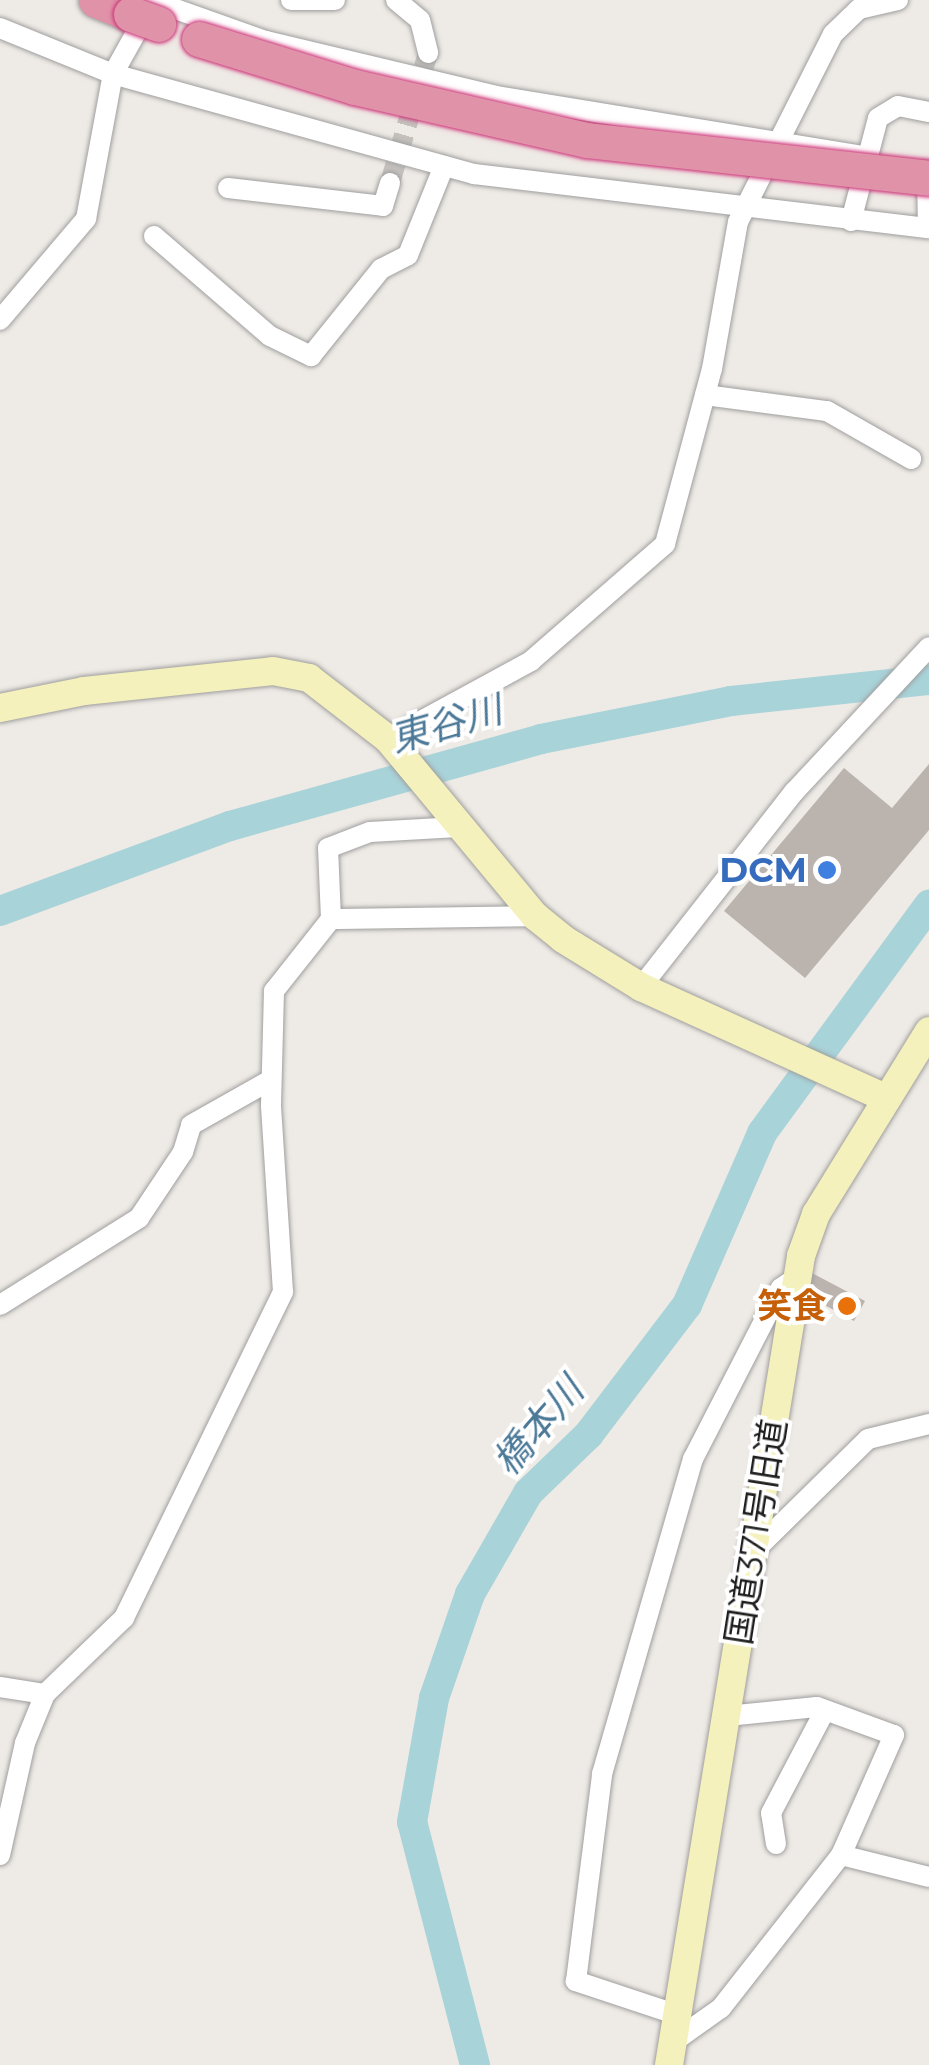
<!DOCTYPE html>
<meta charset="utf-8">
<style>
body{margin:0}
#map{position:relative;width:929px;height:2065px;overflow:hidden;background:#eeeae5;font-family:Montserrat,"Noto Sans JP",sans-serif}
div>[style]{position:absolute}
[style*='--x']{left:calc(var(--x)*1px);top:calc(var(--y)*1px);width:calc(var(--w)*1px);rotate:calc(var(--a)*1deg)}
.river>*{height:30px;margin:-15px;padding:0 15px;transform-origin:15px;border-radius:15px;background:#a8d3d9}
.building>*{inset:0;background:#bbb3ae}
.street-tunnel>*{height:20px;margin-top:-10px;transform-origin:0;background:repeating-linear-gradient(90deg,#c4c1bd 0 20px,transparent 0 30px)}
.roads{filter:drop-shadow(0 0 2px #9f9f9f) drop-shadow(0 0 2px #9f9f9f)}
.street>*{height:20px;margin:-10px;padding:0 10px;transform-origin:10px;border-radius:10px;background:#fff}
.secondary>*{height:28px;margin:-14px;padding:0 14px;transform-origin:14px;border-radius:14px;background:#f5f1bc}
.highway>*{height:35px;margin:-17.5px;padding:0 17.5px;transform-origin:17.5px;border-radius:17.5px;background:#e092a9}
.bridges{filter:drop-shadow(0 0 2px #cd3177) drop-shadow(0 0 2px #cd3177)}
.highway-bridge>*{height:35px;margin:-17.5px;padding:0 17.5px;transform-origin:17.5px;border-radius:17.5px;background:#e092a9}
.dots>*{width:28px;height:28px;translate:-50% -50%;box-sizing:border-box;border:5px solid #fff;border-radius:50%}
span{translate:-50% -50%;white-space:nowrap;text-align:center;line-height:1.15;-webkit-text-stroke:8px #fff;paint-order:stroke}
.shop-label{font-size:35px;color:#366cbe;font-weight:700}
.right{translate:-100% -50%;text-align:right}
.food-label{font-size:35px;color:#c56008;font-weight:700}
.street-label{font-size:35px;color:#1e1e1e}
.water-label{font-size:38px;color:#4c7998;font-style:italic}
</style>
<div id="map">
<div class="river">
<i style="--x:0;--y:911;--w:245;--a:-20.3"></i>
<i style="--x:230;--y:826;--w:323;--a:-15.6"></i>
<i style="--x:541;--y:739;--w:194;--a:-11.3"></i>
<i style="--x:731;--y:701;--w:199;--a:-6.1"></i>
<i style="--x:475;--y:2065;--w:251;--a:-104.5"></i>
<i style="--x:412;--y:1822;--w:126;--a:-79.9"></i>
<i style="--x:434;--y:1698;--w:110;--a:-70.9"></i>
<i style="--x:470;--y:1594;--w:116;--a:-60.1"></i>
<i style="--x:528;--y:1493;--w:85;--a:-44"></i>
<i style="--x:589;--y:1434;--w:162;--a:-52.8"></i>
<i style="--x:687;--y:1305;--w:188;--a:-66.4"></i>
<i style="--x:762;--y:1133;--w:283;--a:-53.8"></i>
</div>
<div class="building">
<i style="clip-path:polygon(929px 764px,929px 830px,805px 978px,724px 911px,844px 768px,892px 808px)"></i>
<i style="clip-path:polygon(810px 1272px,865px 1301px,854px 1321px,806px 1295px)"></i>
</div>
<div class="street-tunnel">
<i style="--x:390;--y:183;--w:135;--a:-73.7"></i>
</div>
<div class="roads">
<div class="street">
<i style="--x:150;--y:0;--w:123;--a:19.5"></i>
<i style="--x:266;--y:41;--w:236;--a:13.4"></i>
<i style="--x:496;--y:96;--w:378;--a:9.3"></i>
<i style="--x:291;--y:0;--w:44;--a:0"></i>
<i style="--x:396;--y:0;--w:31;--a:40"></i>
<i style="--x:420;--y:20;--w:34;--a:76"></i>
<i style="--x:0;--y:28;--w:122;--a:22.2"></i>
<i style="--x:113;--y:74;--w:375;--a:15.5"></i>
<i style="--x:474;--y:174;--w:458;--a:6.8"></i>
<i style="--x:927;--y:172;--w:56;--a:89"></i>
<i style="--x:228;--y:188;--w:156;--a:6.6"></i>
<i style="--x:383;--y:206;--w:24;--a:-73"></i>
<i style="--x:851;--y:221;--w:106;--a:-75.3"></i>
<i style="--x:878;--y:118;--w:23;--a:-31"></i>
<i style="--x:898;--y:106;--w:32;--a:11"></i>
<i style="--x:154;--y:236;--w:153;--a:40.8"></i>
<i style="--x:270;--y:336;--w:46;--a:26"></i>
<i style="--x:311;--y:356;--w:112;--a:-51.2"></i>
<i style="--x:381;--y:269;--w:30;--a:-27"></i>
<i style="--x:408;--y:255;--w:96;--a:-68"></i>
<i style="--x:0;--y:320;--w:133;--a:-49.6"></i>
<i style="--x:86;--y:219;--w:147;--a:-79.5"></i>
<i style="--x:113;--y:74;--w:72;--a:-60.9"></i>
<i style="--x:705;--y:395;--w:123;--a:7.5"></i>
<i style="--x:827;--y:411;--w:97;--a:29.7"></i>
<i style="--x:388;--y:739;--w:163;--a:-28.6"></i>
<i style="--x:531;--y:661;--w:178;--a:-41.1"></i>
<i style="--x:665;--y:544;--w:181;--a:-75"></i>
<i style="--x:712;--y:369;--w:149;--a:-80"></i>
<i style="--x:738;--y:222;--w:211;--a:-63.2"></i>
<i style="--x:833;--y:34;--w:36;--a:-44"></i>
<i style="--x:859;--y:9;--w:40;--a:-13"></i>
<i style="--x:331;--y:919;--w:71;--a:-92.4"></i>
<i style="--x:328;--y:848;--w:45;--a:-20.9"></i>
<i style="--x:370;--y:832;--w:88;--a:-3.3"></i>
<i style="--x:641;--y:987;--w:248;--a:-51.9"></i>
<i style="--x:794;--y:792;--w:198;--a:-47"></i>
<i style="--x:0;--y:1305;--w:164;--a:-32"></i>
<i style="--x:139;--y:1218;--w:79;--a:-56.3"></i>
<i style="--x:183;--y:1152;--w:28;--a:-73"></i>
<i style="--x:191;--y:1125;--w:92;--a:-29.4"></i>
<i style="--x:753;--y:1552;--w:161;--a:-44.5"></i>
<i style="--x:868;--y:1439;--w:63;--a:-13.8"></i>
<i style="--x:0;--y:1687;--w:46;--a:8.8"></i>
<i style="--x:727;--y:1716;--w:90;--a:-5.7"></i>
<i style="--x:817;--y:1707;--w:82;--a:20"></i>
<i style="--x:894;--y:1735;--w:131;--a:113.8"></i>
<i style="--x:776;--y:1844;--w:31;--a:-99"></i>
<i style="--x:771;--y:1813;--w:116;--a:-62.3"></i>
<i style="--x:0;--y:1855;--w:115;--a:-77.4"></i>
<i style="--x:25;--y:1743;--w:53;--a:-67.8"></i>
<i style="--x:45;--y:1694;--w:110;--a:-43.9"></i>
<i style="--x:124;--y:1618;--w:363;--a:-64"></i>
<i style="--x:283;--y:1292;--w:187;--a:-93.7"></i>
<i style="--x:271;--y:1105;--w:114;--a:-88.5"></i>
<i style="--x:274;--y:991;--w:92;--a:-51.6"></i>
<i style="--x:331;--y:919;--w:204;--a:-0.8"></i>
<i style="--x:678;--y:2015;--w:108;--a:-161.6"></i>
<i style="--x:576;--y:1981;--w:209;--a:-82.8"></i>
<i style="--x:602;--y:1774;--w:328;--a:-73.9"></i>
<i style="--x:693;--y:1459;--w:192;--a:-62.8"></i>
<i style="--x:781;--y:1288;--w:18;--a:-34"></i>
<i style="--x:673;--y:2042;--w:59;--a:-35.3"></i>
<i style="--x:721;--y:2008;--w:194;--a:-51.9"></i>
<i style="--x:841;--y:1855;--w:91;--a:14"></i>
</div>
<div class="secondary">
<i style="--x:0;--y:708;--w:86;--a:-11.4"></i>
<i style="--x:84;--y:691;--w:190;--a:-6"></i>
<i style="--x:273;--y:671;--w:37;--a:11"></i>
<i style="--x:309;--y:678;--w:100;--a:37.7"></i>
<i style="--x:388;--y:739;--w:230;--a:50.3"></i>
<i style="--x:535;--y:916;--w:36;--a:39"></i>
<i style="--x:563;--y:939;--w:92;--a:31.6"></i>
<i style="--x:641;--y:987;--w:269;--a:24.4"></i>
<i style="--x:669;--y:2065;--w:820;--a:-80.73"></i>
<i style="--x:801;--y:1256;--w:45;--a:-70.3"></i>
<i style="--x:816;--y:1214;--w:215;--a:-58.3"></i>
</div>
<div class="highway">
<i style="--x:96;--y:0;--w:38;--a:22"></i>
</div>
</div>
<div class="bridges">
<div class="highway-bridge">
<i style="--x:131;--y:14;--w:29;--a:20"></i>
<i style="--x:199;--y:39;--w:163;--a:17.1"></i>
<i style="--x:355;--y:87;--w:238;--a:12.9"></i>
<i style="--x:587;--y:140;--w:344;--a:6.3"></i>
</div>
</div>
<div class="dots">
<i style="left:827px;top:870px;background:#3f7fe0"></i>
<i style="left:847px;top:1306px;background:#e8710a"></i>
</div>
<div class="shop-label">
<span class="right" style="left:807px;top:870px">DCM</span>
</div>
<div class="food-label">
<span class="right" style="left:827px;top:1306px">笑食</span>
</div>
<div class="street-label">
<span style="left:756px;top:1532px;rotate:-81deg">国道371号旧道</span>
</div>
<div class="water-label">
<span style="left:446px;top:724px;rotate:-16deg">東谷川</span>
<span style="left:538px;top:1426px;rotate:-49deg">橋本川</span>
</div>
</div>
